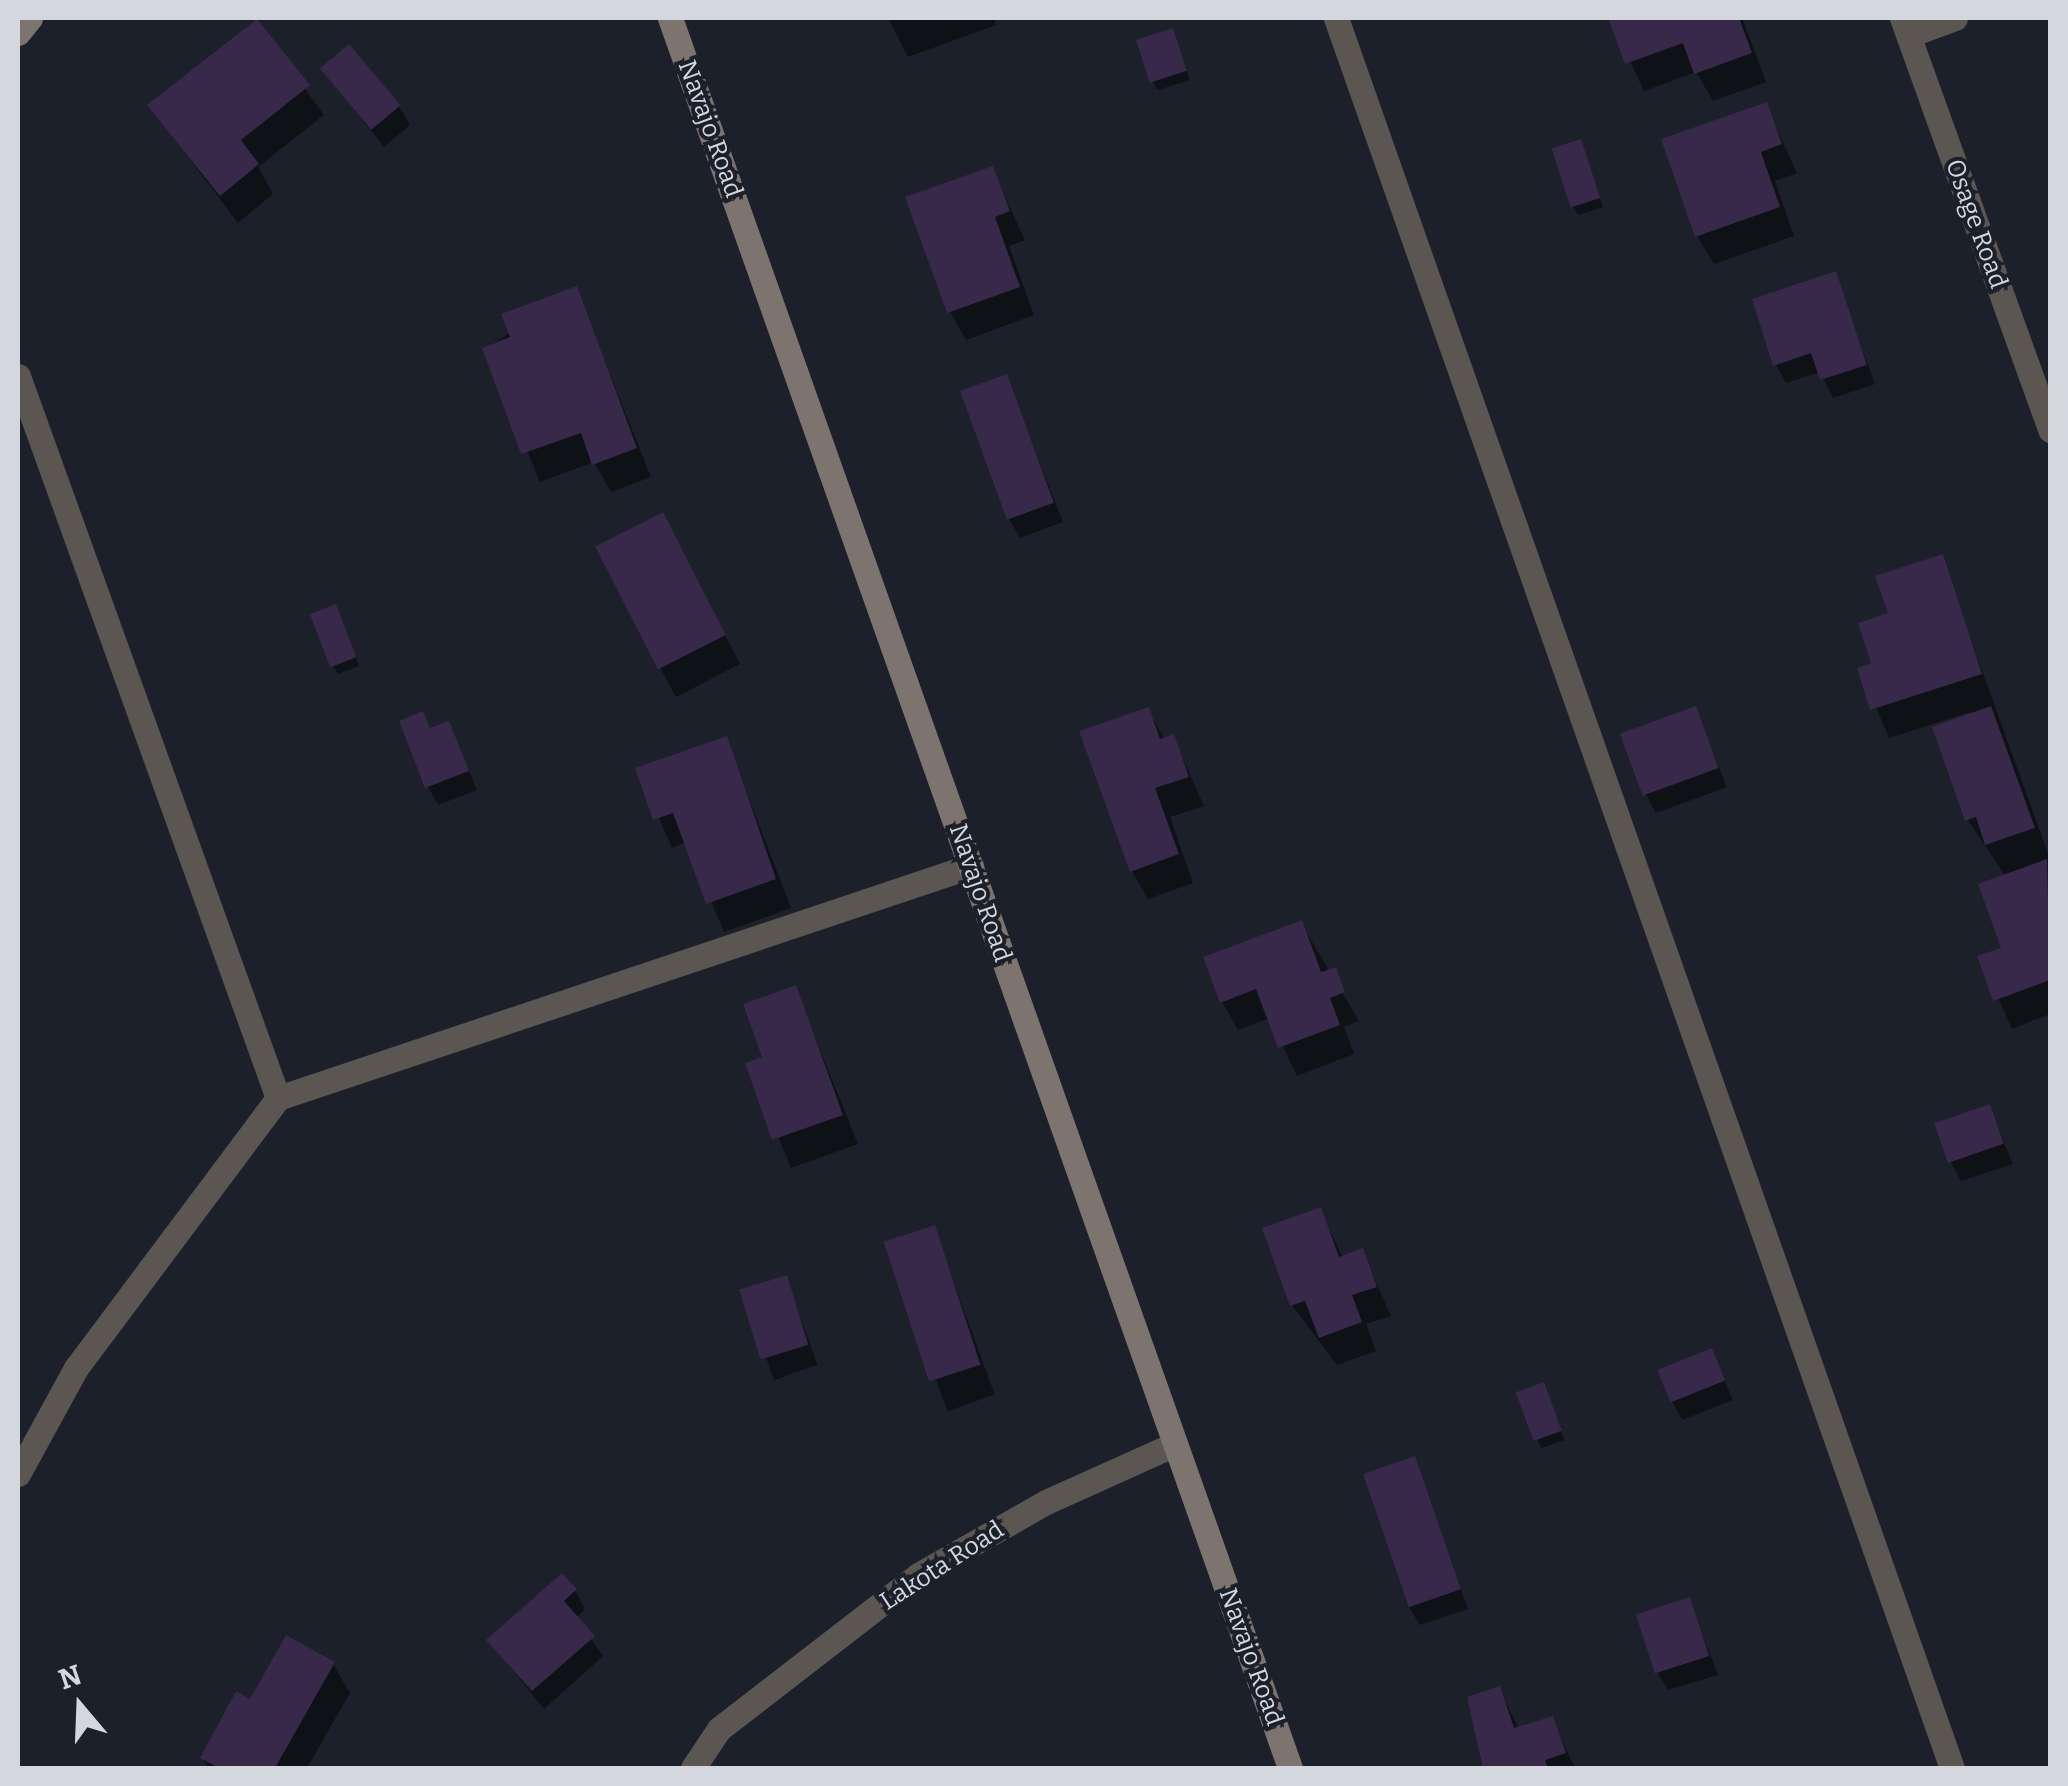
<!DOCTYPE html>
<style>
body{margin:0}
#map{position:relative;width:2068px;height:1786px;overflow:hidden;background:#1c202a;font-family:Bitter,serif}
div>[style]{position:absolute}
[style*='--x']{left:calc(var(--x)*1px);top:calc(var(--y)*1px);width:calc(var(--w)*1px);rotate:calc(var(--a)*1deg)}
.shadow>*{inset:0;background:#0007;transform-origin:0 0}
.building>*{inset:0;background:#382849;transform-origin:0 0}
.lane>*{height:25px;margin:-12.5px;padding:0 12.5px;transform-origin:12.5px;border-radius:12.5px;background:#5c5653}
.street>*{height:25px;margin:-12.5px;padding:0 12.5px;transform-origin:12.5px;border-radius:12.5px;background:#5c5653}
.secondary>*{height:25px;margin:-12.5px;padding:0 12.5px;transform-origin:12.5px;border-radius:12.5px;background:#7d746f}
span{translate:-50% -50%;white-space:nowrap;text-align:center;line-height:1.15;-webkit-text-stroke:8px #1c202a;paint-order:stroke}
.street-label{font-size:25px;color:#d4d7de}
.frame{position:absolute;inset:0;border:20px solid #d4d7de;pointer-events:none}
.north{position:absolute;left:30px;top:1656px;width:100px;height:100px;-webkit-text-stroke:8px #1c202a;paint-order:stroke;rotate:341deg;font-size:28px;font-weight:700;line-height:40px;text-align:center;color:#d4d7de}
.north::after{content:'';display:block;margin:auto;width:35px;height:45px;background:#d4d7de;clip-path:polygon(50% 0,100% 100%,50% 72%,0 100%)}
</style>
<div id="map">
<div class="shadow">
<i style="clip-path:polygon(888px 18px,994px 18px,996px 25px,908px 57px)"></i>
<i style="clip-path:polygon(1610px 18px,1742px 18px,1766px 82px,1713px 101px,1696px 72px,1644px 91px)"></i>
<i style="clip-path:polygon(256px 22px,324px 115px,258px 167px,273px 194px,238px 223px,150px 106px)"></i>
<i style="clip-path:polygon(1176px 40px,1190px 80px,1158px 90px,1153px 82px)"></i>
<i style="clip-path:polygon(323px 70px,399px 106px,410px 125px,384px 147px)"></i>
<i style="clip-path:polygon(1766px 105px,1797px 173px,1775px 181px,1794px 236px,1714px 264px,1697px 236px)"></i>
<i style="clip-path:polygon(1580px 142px,1603px 207px,1578px 215px,1573px 207px)"></i>
<i style="clip-path:polygon(992px 169px,1025px 240px,1009px 246px,1034px 315px,966px 340px,950px 312px)"></i>
<i style="clip-path:polygon(1835px 274px,1875px 384px,1833px 398px,1820px 372px,1786px 383px,1776px 365px)"></i>
<i style="clip-path:polygon(576px 289px,651px 477px,611px 492px,594px 462px,540px 482px,485px 349px)"></i>
<i style="clip-path:polygon(1006px 377px,1063px 522px,1020px 538px,1009px 519px)"></i>
<i style="clip-path:polygon(678px 544px,740px 664px,676px 697px,660px 668px)"></i>
<i style="clip-path:polygon(1941px 557px,2049px 856px,2050px 1014px,2012px 1029px,1980px 958px,2004px 949px,2006px 877px,1968px 820px,1970px 712px,1889px 738px,1860px 670px,1874px 665px,1891px 615px)"></i>
<i style="clip-path:polygon(340px 615px,359px 666px,338px 674px,333px 666px)"></i>
<i style="clip-path:polygon(1695px 709px,1727px 787px,1656px 813px,1646px 794px)"></i>
<i style="clip-path:polygon(1148px 710px,1165px 740px,1173px 737px,1204px 806px,1170px 817px,1193px 883px,1148px 899px,1132px 871px)"></i>
<i style="clip-path:polygon(422px 715px,431px 730px,448px 724px,477px 790px,438px 805px,428px 787px)"></i>
<i style="clip-path:polygon(726px 739px,791px 908px,724px 932px,686px 842px,672px 848px,638px 770px)"></i>
<i style="clip-path:polygon(1301px 923px,1359px 1021px,1344px 1027px,1354px 1054px,1297px 1076px,1270px 1018px,1238px 1030px,1222px 1002px)"></i>
<i style="clip-path:polygon(795px 988px,858px 1144px,791px 1168px,748px 1065px,766px 1059px)"></i>
<i style="clip-path:polygon(1989px 1107px,2013px 1164px,1961px 1181px,1951px 1162px)"></i>
<i style="clip-path:polygon(1320px 1210px,1343px 1258px,1362px 1251px,1391px 1316px,1366px 1324px,1376px 1351px,1337px 1365px,1292px 1305px,1265px 1230px)"></i>
<i style="left:934px;top:1228px;width:177px;height:50px;rotate:70deg"></i>
<i style="left:786px;top:1278px;width:92px;height:46px;rotate:70deg"></i>
<i style="clip-path:polygon(1711px 1351px,1733px 1400px,1682px 1420px,1672px 1401px)"></i>
<i style="clip-path:polygon(1547px 1394px,1564px 1440px,1542px 1448px,1537px 1440px)"></i>
<i style="clip-path:polygon(1414px 1459px,1468px 1609px,1420px 1625px,1409px 1607px)"></i>
<i style="clip-path:polygon(575px 1590px,585px 1609px,576px 1618px,603px 1656px,544px 1709px,489px 1640px)"></i>
<i style="clip-path:polygon(1689px 1600px,1718px 1675px,1668px 1690px,1657px 1672px)"></i>
<i style="clip-path:polygon(333px 1664px,350px 1693px,307px 1768px,209px 1768px,202px 1758px,251px 1703px)"></i>
<i style="clip-path:polygon(1499px 1689px,1519px 1729px,1552px 1719px,1575px 1768px,1488px 1768px,1470px 1699px)"></i>
</div>
<div class="building">
<i style="clip-path:polygon(1608px 18px,1739px 18px,1752px 53px,1694px 74px,1683px 43px,1625px 64px)"></i>
<i style="clip-path:polygon(257px 19px,310px 85px,241px 140px,259px 164px,220px 196px,147px 105px)"></i>
<i style="left:1173px;top:28px;width:45px;height:39px;rotate:72deg"></i>
<i style="left:349px;top:44px;width:80px;height:38px;rotate:50deg"></i>
<i style="clip-path:polygon(1767px 102px,1782px 144px,1761px 152px,1780px 207px,1695px 237px,1661px 139px)"></i>
<i style="left:1581px;top:139px;width:62px;height:31px;rotate:72deg"></i>
<i style="clip-path:polygon(993px 166px,1010px 211px,995px 217px,1020px 287px,947px 313px,905px 197px)"></i>
<i style="clip-path:polygon(1836px 271px,1867px 365px,1820px 380px,1811px 353px,1773px 366px,1752px 299px)"></i>
<i style="clip-path:polygon(577px 286px,637px 448px,592px 465px,581px 433px,521px 454px,482px 348px,510px 337px,501px 314px)"></i>
<i style="left:1007px;top:374px;width:137px;height:50px;rotate:70deg"></i>
<i style="left:663px;top:512px;width:138px;height:76px;rotate:63deg"></i>
<i style="clip-path:polygon(1943px 554px,1982px 674px,1870px 710px,1857px 668px,1871px 663px,1858px 623px,1888px 613px,1875px 576px)"></i>
<i style="left:336px;top:604px;width:57px;height:28px;rotate:69deg"></i>
<i style="left:1696px;top:706px;width:66px;height:81px;rotate:70deg"></i>
<i style="clip-path:polygon(1991px 706px,2035px 828px,1985px 845px,1976px 817px,1965px 821px,1932px 727px)"></i>
<i style="clip-path:polygon(1149px 707px,1160px 739px,1174px 734px,1189px 777px,1155px 788px,1179px 854px,1130px 872px,1079px 731px)"></i>
<i style="clip-path:polygon(423px 711px,430px 728px,449px 721px,469px 771px,425px 788px,399px 721px)"></i>
<i style="clip-path:polygon(727px 736px,776px 879px,706px 904px,673px 813px,653px 820px,635px 768px)"></i>
<i style="clip-path:polygon(2047px 859px,2050px 980px,1993px 1001px,1977px 956px,2001px 948px,1978px 884px)"></i>
<i style="clip-path:polygon(1302px 920px,1321px 972px,1336px 967px,1345px 992px,1330px 998px,1340px 1025px,1278px 1048px,1256px 989px,1220px 1003px,1203px 957px)"></i>
<i style="clip-path:polygon(796px 985px,843px 1115px,772px 1140px,745px 1063px,762px 1057px,743px 1004px)"></i>
<i style="left:1990px;top:1104px;width:42px;height:59px;rotate:71deg"></i>
<i style="clip-path:polygon(1321px 1207px,1339px 1257px,1363px 1248px,1377px 1287px,1352px 1295px,1362px 1322px,1319px 1338px,1305px 1301px,1290px 1306px,1262px 1228px)"></i>
<i style="left:935px;top:1225px;width:147px;height:54px;rotate:72deg"></i>
<i style="left:787px;top:1275px;width:73px;height:50px;rotate:73deg"></i>
<i style="left:1712px;top:1348px;width:35px;height:59px;rotate:68deg"></i>
<i style="left:1544px;top:1382px;width:52px;height:30px;rotate:70deg"></i>
<i style="left:1415px;top:1456px;width:141px;height:55px;rotate:71deg"></i>
<i style="clip-path:polygon(562px 1573px,577px 1589px,564px 1601px,595px 1636px,532px 1691px,486px 1640px)"></i>
<i style="left:1690px;top:1597px;width:62px;height:57px;rotate:72deg"></i>
<i style="clip-path:polygon(286px 1635px,335px 1662px,275px 1768px,219px 1768px,200px 1758px,236px 1691px,250px 1699px)"></i>
<i style="clip-path:polygon(1500px 1686px,1514px 1728px,1553px 1716px,1566px 1753px,1545px 1760px,1548px 1768px,1483px 1768px,1467px 1697px)"></i>
</div>
<div class="lane">
<i style="--x:1336;--y:18;--w:1855;--a:70.61"></i>
<i style="--x:1909;--y:35;--w:49;--a:-20.3"></i>
<i style="--x:18;--y:376;--w:767;--a:70.2"></i>
<i style="--x:18;--y:1474;--w:121;--a:-61.3"></i>
<i style="--x:76;--y:1368;--w:337;--a:-53.2"></i>
<i style="--x:278;--y:1098;--w:731;--a:-18.51"></i>
</div>
<div class="street">
<i style="--x:1902;--y:18;--w:438;--a:70.2"></i>
<i style="--x:693;--y:1768;--w:47;--a:-56.3"></i>
<i style="--x:719;--y:1729;--w:252;--a:-37.7"></i>
<i style="--x:918;--y:1575;--w:147;--a:-29.7"></i>
<i style="--x:1046;--y:1502;--w:141;--a:-24.2"></i>
</div>
<div class="secondary">
<i style="--x:670;--y:18;--w:1857;--a:70.49"></i>
<i style="--x:18;--y:33;--w:19;--a:-51"></i>
</div>
<div class="street-label">
<span style="left:710px;top:129px;rotate:70deg">Navajo Road</span>
<span style="left:1976px;top:224px;rotate:70deg">Osage Road</span>
<span style="left:980px;top:893px;rotate:71deg">Navajo Road</span>
<span style="left:942px;top:1566px;rotate:-33deg">Lakota Road</span>
<span style="left:1251px;top:1657px;rotate:70deg">Navajo Road</span>
</div>
<div class="frame"></div>
<div class="north">N</div>
</div>
